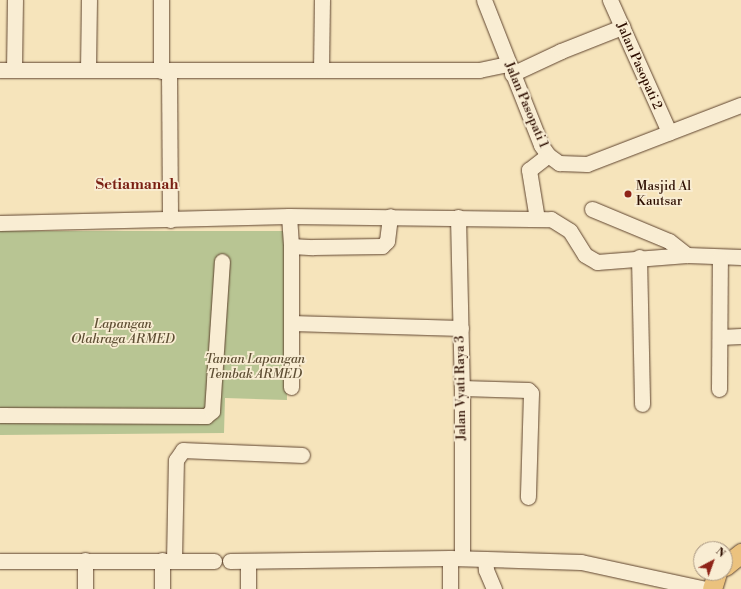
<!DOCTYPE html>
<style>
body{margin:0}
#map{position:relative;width:741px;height:589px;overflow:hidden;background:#f6e4bb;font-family:"Libre Bodoni",serif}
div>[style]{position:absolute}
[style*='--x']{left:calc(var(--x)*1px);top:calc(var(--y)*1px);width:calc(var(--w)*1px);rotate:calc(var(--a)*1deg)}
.green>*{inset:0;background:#b8c593}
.roads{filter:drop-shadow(0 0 1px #5f442f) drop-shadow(0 0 1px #5f442f)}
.minor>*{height:15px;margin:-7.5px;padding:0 7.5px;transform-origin:7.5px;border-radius:7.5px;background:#f9edd3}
.major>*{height:19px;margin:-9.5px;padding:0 9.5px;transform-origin:9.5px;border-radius:9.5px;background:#ebc27e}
.dots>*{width:11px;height:11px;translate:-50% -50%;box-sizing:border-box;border:2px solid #f9edd3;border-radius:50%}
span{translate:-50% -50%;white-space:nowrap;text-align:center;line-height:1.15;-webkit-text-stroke:3.5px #f9edd3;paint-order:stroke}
.street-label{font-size:13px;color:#2d0e00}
.poi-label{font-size:13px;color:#2d0e00}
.left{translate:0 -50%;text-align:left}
.park-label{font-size:13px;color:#5e4e33;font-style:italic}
.quarter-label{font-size:15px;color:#7a1f14;font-weight:700}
.north{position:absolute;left:693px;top:541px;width:40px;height:40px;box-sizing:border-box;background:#f9edd3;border:1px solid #a7947f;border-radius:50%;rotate:41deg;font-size:11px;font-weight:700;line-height:16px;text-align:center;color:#2d0e00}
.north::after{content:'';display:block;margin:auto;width:14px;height:18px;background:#8f2418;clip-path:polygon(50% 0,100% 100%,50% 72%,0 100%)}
</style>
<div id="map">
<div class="green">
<i style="clip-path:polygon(0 231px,285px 231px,287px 400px,225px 398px,224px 433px,0 435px)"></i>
</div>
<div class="roads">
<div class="minor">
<i style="--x:161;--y:0;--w:71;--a:90"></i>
<i style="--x:484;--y:0;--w:156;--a:68.5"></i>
<i style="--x:541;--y:145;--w:12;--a:55"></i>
<i style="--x:548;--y:155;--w:14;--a:36"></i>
<i style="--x:559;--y:163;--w:28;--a:2"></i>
<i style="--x:587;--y:164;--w:165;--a:-21"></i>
<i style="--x:610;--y:0;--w:145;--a:65.9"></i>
<i style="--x:0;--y:70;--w:479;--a:0"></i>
<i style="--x:479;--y:70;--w:30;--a:-12"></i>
<i style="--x:14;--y:70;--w:70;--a:-89.2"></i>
<i style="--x:88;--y:70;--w:70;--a:-89.2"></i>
<i style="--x:321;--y:70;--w:70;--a:-89.2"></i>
<i style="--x:169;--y:71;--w:149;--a:89.6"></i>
<i style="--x:512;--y:74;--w:54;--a:-25.1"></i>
<i style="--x:561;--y:51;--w:66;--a:-21.5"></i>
<i style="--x:592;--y:209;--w:83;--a:22.6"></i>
<i style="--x:669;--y:241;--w:23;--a:38"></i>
<i style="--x:289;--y:216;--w:30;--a:86"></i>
<i style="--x:291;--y:246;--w:22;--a:3"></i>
<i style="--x:313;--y:247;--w:69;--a:-0.8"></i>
<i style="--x:382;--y:246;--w:7;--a:-45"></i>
<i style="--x:387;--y:241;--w:25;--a:-83"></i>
<i style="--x:458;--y:217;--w:171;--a:88.7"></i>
<i style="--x:462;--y:388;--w:170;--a:90"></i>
<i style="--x:537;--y:219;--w:50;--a:-99.3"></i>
<i style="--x:529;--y:170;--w:24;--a:-38"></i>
<i style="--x:0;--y:223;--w:289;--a:-1.4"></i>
<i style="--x:289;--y:216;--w:262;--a:0.7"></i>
<i style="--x:551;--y:219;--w:22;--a:32"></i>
<i style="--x:570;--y:231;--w:28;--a:58"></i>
<i style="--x:585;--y:255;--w:14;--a:30"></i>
<i style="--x:597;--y:262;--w:90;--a:-4.4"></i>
<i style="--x:687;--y:255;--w:54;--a:2.1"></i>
<i style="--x:291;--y:246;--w:141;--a:90"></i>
<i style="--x:639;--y:257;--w:147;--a:88.8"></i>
<i style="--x:291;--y:323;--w:170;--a:1.7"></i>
<i style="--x:720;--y:337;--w:21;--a:-3"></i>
<i style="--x:462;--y:388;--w:66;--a:1.7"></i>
<i style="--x:528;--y:390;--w:4;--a:45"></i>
<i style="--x:531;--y:393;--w:104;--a:91.7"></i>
<i style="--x:719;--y:389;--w:132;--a:-89.6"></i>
<i style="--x:0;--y:415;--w:206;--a:0.3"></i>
<i style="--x:206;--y:416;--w:8;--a:-40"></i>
<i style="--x:212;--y:411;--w:150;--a:-86.2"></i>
<i style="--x:450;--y:558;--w:31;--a:90"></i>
<i style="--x:485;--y:559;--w:11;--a:85"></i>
<i style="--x:486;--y:570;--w:21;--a:67"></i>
<i style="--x:0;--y:561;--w:214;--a:0"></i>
<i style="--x:174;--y:561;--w:101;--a:-88.9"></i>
<i style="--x:176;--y:460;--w:12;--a:-55"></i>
<i style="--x:183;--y:450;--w:119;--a:2.4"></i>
<i style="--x:230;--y:561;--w:220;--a:-0.8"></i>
<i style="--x:450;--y:558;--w:131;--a:1.7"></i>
<i style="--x:581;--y:562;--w:128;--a:12.2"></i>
<i style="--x:248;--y:562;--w:27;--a:90"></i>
<i style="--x:85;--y:589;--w:29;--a:-90"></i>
<i style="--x:162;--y:589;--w:29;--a:-90"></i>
</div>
<div class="major">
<i style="--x:725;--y:566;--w:21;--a:-39"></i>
<i style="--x:712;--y:589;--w:17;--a:-73"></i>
</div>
</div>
<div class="dots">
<i style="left:628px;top:194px;background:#8f2418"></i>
</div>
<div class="street-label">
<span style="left:639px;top:66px;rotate:66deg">Jalan Pasopati 2</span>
<span style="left:526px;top:105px;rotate:67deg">Jalan Pasopati 1</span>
<span style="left:461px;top:388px;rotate:-91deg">Jalan Vyati Raya 3</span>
</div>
<div class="poi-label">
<span class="left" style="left:636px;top:194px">Masjid Al<br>Kautsar</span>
</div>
<div class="park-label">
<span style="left:123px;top:332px">Lapangan<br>Olahraga ARMED</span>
<span style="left:255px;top:367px">Taman Lapangan<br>Tembak ARMED</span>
</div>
<div class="quarter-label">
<span style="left:137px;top:185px">Setiamanah</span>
</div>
<div class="north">N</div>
</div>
